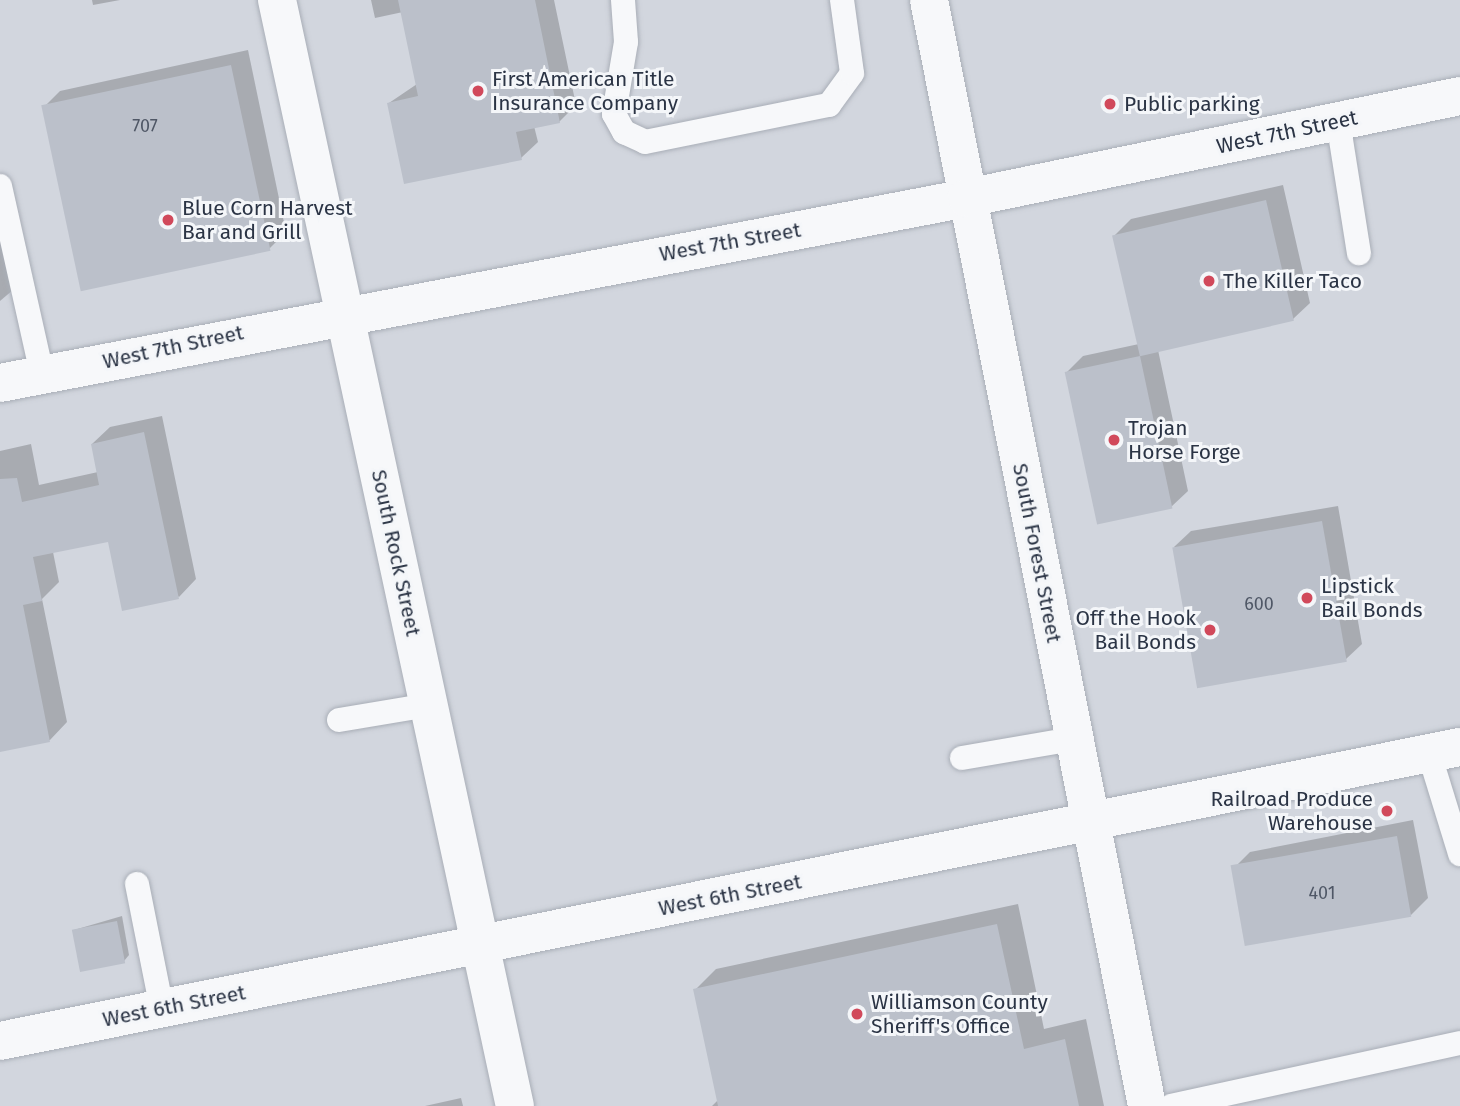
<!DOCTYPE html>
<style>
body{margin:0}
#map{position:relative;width:1460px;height:1106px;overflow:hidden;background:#e4e7ec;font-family:"Fira Sans",sans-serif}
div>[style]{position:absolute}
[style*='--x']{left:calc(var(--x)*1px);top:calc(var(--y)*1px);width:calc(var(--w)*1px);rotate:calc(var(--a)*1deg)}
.built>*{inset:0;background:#d2d6de;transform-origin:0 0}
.shadow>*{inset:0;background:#0003}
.building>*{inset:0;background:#bbc0ca;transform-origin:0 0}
.roads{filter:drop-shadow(0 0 2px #a9aeb7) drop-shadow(0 0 2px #a9aeb7)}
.lane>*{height:24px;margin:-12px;padding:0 12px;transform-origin:12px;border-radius:12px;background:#f7f8fa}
.street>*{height:38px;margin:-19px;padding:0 19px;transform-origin:19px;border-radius:19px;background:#f7f8fa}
.dots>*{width:19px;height:19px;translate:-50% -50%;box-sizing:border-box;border:4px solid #f4f6f9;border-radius:50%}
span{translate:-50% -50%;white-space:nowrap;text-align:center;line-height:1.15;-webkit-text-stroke:6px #f4f6f9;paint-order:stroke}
.number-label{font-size:18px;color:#4f5766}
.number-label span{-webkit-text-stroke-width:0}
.poi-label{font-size:21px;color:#2b3445}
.left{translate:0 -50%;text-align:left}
.right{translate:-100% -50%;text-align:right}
.street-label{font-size:21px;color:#2b3445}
</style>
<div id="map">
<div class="built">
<i style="left:0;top:0;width:1460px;height:1106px"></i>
</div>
<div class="shadow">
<i style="clip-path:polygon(92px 0,120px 0,93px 5px)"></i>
<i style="clip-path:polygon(371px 0,554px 0,576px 105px,559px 122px,534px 126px,538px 142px,521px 158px,389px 103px,417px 84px,403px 12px,375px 18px)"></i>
<i style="clip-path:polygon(248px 50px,286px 232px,269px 249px,44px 107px,60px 91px)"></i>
<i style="clip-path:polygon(1283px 185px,1310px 303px,1293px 319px,1158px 350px,1188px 491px,1171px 507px,1067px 372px,1083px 356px,1139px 344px,1114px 236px,1131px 219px)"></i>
<i style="clip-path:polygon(0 191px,20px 284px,0 301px)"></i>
<i style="clip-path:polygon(162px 416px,196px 579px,179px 597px,109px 540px,53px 552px,59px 582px,42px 599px,67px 722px,50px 740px,0 750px,0 451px,31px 444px,39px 485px,98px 472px,92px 444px,110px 427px)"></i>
<i style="clip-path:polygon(1338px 506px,1362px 644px,1345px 660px,1174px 547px,1191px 531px)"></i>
<i style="clip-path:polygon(1413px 820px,1428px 898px,1411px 915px,1233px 869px,1250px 852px)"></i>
<i style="clip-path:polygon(1018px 904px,1044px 1029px,1086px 1019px,1104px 1106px,712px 1106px,719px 1099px,695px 990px,716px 969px)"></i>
<i style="clip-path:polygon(122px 916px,129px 955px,124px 961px,74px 930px)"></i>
<i style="clip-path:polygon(461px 1098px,463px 1106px,425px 1106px)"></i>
</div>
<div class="building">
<i style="clip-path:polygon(398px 0,535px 0,560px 123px,516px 132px,522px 160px,404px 184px,387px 103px,418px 96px)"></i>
<i style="left:231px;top:65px;width:190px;height:194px;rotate:78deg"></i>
<i style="left:1266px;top:200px;width:124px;height:158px;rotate:77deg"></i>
<i style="left:1140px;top:356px;width:156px;height:77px;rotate:78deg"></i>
<i style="clip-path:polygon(144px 432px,179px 599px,122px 611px,108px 542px,33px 557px,42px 601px,23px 605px,50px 742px,0 752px,0 479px,17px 478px,22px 502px,99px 485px,91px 444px)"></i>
<i style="left:1322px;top:521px;width:143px;height:152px;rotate:80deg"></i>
<i style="left:1397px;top:836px;width:82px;height:169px;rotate:80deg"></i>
<i style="left:117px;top:921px;width:43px;height:46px;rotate:79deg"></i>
<i style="clip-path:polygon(997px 924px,1024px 1049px,1065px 1039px,1079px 1106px,718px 1106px,693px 989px)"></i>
</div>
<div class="roads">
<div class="lane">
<i style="--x:623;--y:0;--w:42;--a:85.9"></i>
<i style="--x:626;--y:42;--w:73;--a:99.5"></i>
<i style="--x:614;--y:114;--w:21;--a:61"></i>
<i style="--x:624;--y:132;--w:23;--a:25"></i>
<i style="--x:645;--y:142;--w:188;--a:-11.4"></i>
<i style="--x:829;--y:105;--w:39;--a:-54"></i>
<i style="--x:852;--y:73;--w:74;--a:-97.8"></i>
<i style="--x:1338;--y:121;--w:134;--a:81"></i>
<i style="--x:0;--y:186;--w:193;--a:77.4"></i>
<i style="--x:339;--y:720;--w:91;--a:-9.5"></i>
<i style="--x:1429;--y:753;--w:106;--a:72.9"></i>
<i style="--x:962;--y:758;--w:113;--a:-9.7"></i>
<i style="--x:137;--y:884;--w:127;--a:78.7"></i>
<i style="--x:1171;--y:1106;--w:296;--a:-12.3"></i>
</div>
<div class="street">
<i style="--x:277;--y:0;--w:1131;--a:77.86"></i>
<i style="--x:929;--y:0;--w:1127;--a:78.85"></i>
<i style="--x:0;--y:383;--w:985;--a:-10.83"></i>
<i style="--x:967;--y:198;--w:503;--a:-11.69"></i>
<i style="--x:0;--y:1041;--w:1489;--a:-11.39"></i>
</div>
</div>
<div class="dots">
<i style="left:478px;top:91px;background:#d1495b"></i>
<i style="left:1110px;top:104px;background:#d1495b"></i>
<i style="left:168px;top:220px;background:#d1495b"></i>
<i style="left:1209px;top:281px;background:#d1495b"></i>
<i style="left:1114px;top:440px;background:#d1495b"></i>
<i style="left:1307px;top:598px;background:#d1495b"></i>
<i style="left:1210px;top:630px;background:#d1495b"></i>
<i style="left:1387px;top:811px;background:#d1495b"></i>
<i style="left:857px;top:1014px;background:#d1495b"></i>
</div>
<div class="number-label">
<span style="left:145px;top:126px">707</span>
<span style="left:1259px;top:604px">600</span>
<span style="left:1322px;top:893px">401</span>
</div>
<div class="poi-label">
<span class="left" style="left:492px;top:91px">First American Title<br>Insurance Company</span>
<span class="left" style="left:1124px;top:104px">Public parking</span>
<span class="left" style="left:182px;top:220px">Blue Corn Harvest<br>Bar and Grill</span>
<span class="left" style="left:1223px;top:281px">The Killer Taco</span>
<span class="left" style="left:1128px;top:440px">Trojan<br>Horse Forge</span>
<span class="left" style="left:1321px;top:598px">Lipstick<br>Bail Bonds</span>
<span class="right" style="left:1196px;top:630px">Off the Hook<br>Bail Bonds</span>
<span class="right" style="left:1373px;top:811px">Railroad Produce<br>Warehouse</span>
<span class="left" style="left:871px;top:1014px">Williamson County<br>Sheriff's Office</span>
</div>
<div class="street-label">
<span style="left:1287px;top:132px;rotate:-12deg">West 7th Street</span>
<span style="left:730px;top:242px;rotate:-10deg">West 7th Street</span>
<span style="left:173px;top:347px;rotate:-12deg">West 7th Street</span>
<span style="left:396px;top:553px;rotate:78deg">South Rock Street</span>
<span style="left:1037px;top:553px;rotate:79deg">South Forest Street</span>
<span style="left:730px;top:895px;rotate:-11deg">West 6th Street</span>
<span style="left:174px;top:1006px;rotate:-11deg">West 6th Street</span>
</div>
</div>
